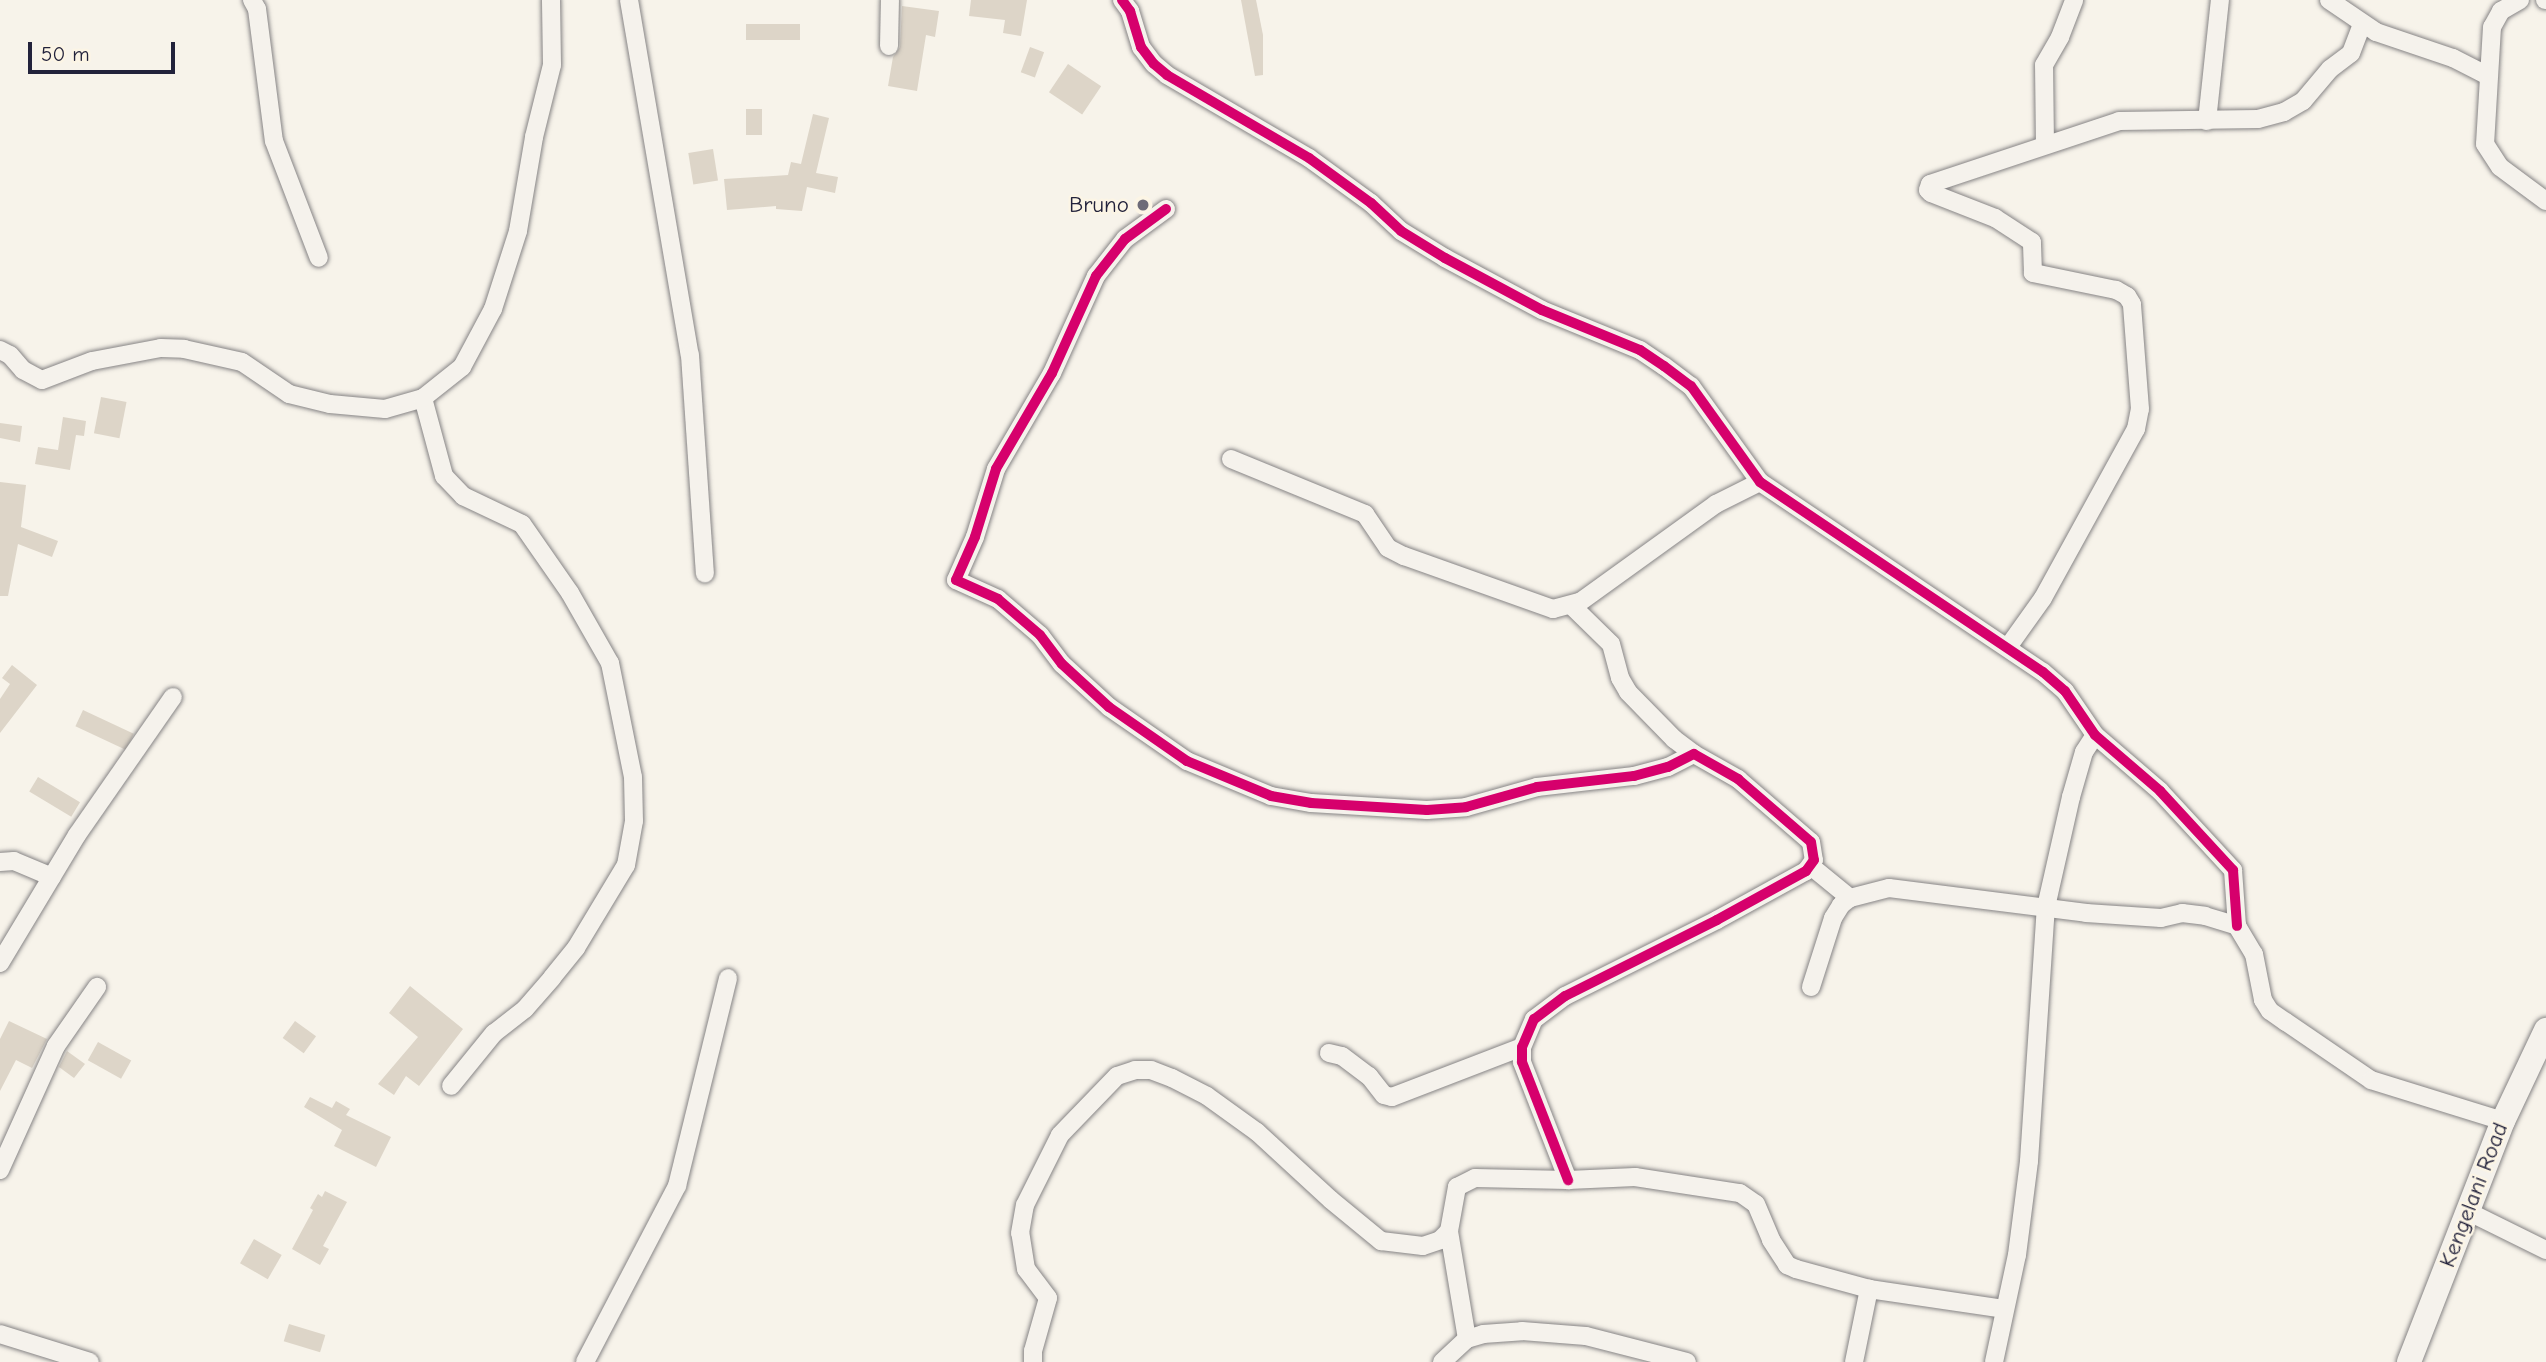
<!DOCTYPE html>
<style>
body{margin:0}
#map{position:relative;width:2546px;height:1362px;overflow:hidden;background:#f7f3ea;font-family:"Comic Neue",sans-serif}
div>[style]{position:absolute}
[style*='--x']{left:calc(var(--x)*1px);top:calc(var(--y)*1px);width:calc(var(--w)*1px);rotate:calc(var(--a)*1deg)}
.building>*{inset:0;background:#ddd5c8;transform-origin:0 0}
.roads{filter:drop-shadow(0 0 2px #868485) drop-shadow(0 0 2px #868485)}
.minor>*{height:18px;margin:-9px;padding:0 9px;transform-origin:9px;border-radius:9px;background:#f5f2ec}
.secondary>*{height:24px;margin:-12px;padding:0 12px;transform-origin:12px;border-radius:12px;background:#f5f2ec}
.cycleway>*{height:10px;margin:-5px;padding:0 5px;transform-origin:5px;border-radius:5px;background:#d6006c}
.dots>*{width:19px;height:19px;translate:-50% -50%;box-sizing:border-box;border:4px solid #fcf5e5;border-radius:50%}
span{translate:-50% -50%;white-space:nowrap;text-align:center;line-height:1.15;-webkit-text-stroke:5px #fcf5e5;paint-order:stroke}
.poi-label{font-size:23px;color:#22223b}
.right{translate:-100% -50%;text-align:right}
.street-label{font-size:23px;color:#22223b}
.scale{position:absolute;left:28px;top:42px;width:147px;height:32px;box-sizing:border-box;border:4px solid #22223b;border-top:0;padding-left:9px;font-size:21px;line-height:24px;white-space:nowrap;color:#22223b;-webkit-text-stroke:5px #fcf5e5;paint-order:stroke}
</style>
<div id="map">
<div class="building">
<i style="clip-path:polygon(971px 0,1027px 0,1021px 36px,1003px 33px,1005px 20px,969px 16px)"></i>
<i style="clip-path:polygon(1241px 0,1256px 0,1263px 35px,1263px 75px,1255px 76px)"></i>
<i style="clip-path:polygon(902px 6px,939px 11px,935px 37px,926px 35px,917px 91px,888px 86px,893px 57px,900px 47px)"></i>
<i style="left:800px;top:24px;width:16px;height:54px;rotate:90deg"></i>
<i style="left:1030px;top:47px;width:15px;height:27px;rotate:20deg"></i>
<i style="left:1068px;top:64px;width:40px;height:34px;rotate:34deg"></i>
<i style="left:746px;top:109px;width:16px;height:26px"></i>
<i style="clip-path:polygon(813px 114px,829px 118px,816px 173px,838px 177px,835px 193px,807px 187px,802px 211px,776px 209px,776px 206px,727px 210px,724px 179px,788px 175px,791px 162px,801px 164px)"></i>
<i style="left:713px;top:149px;width:32px;height:25px;rotate:81deg"></i>
<i style="left:101px;top:397px;width:26px;height:37px;rotate:11deg"></i>
<i style="clip-path:polygon(63px 417px,86px 421px,84px 436px,76px 435px,70px 470px,35px 464px,38px 447px,58px 450px)"></i>
<i style="clip-path:polygon(0 423px,22px 426px,20px 442px,0 438px)"></i>
<i style="clip-path:polygon(0 482px,26px 485px,21px 527px,58px 541px,52px 557px,18px 544px,8px 596px,0 596px)"></i>
<i style="clip-path:polygon(12px 665px,37px 685px,0 733px,0 699px,10px 684px,2px 678px)"></i>
<i style="left:83px;top:710px;width:56px;height:18px;rotate:25deg"></i>
<i style="left:38px;top:777px;width:49px;height:17px;rotate:31deg"></i>
<i style="clip-path:polygon(410px 986px,463px 1029px,419px 1086px,406px 1076px,394px 1095px,378px 1084px,418px 1037px,389px 1013px)"></i>
<i style="clip-path:polygon(9px 1021px,47px 1039px,32px 1068px,16px 1060px,0 1091px,0 1039px)"></i>
<i style="left:295px;top:1021px;width:26px;height:21px;rotate:36deg"></i>
<i style="left:98px;top:1042px;width:38px;height:21px;rotate:29deg"></i>
<i style="clip-path:polygon(67px 1051px,85px 1064px,74px 1078px,59px 1067px)"></i>
<i style="clip-path:polygon(310px 1097px,332px 1108px,336px 1101px,350px 1109px,346px 1115px,391px 1137px,376px 1167px,334px 1146px,342px 1130px,304px 1107px)"></i>
<i style="clip-path:polygon(325px 1191px,347px 1202px,323px 1246px,329px 1249px,320px 1265px,292px 1249px,313px 1210px,310px 1208px,318px 1194px,322px 1197px)"></i>
<i style="left:254px;top:1239px;width:32px;height:28px;rotate:30deg"></i>
<i style="left:289px;top:1324px;width:38px;height:18px;rotate:17deg"></i>
</div>
<div class="roads">
<div class="minor">
<i style="--x:252;--y:0;--w:10;--a:61"></i>
<i style="--x:257;--y:9;--w:133;--a:82.7"></i>
<i style="--x:274;--y:141;--w:125;--a:69"></i>
<i style="--x:629;--y:0;--w:360;--a:80.3"></i>
<i style="--x:690;--y:355;--w:219;--a:86.1"></i>
<i style="--x:1122;--y:0;--w:14;--a:54"></i>
<i style="--x:1130;--y:11;--w:38;--a:73"></i>
<i style="--x:1141;--y:47;--w:21;--a:53"></i>
<i style="--x:1154;--y:64;--w:17;--a:40"></i>
<i style="--x:1167;--y:75;--w:164;--a:30.3"></i>
<i style="--x:1309;--y:158;--w:77;--a:36"></i>
<i style="--x:1371;--y:203;--w:41;--a:43"></i>
<i style="--x:1401;--y:231;--w:52;--a:31.5"></i>
<i style="--x:1445;--y:258;--w:110;--a:28.2"></i>
<i style="--x:1542;--y:310;--w:106;--a:22.2"></i>
<i style="--x:1640;--y:350;--w:29;--a:34"></i>
<i style="--x:1664;--y:366;--w:34;--a:37"></i>
<i style="--x:1691;--y:386;--w:118;--a:54.3"></i>
<i style="--x:1760;--y:482;--w:341;--a:33.9"></i>
<i style="--x:2043;--y:672;--w:29;--a:41"></i>
<i style="--x:2065;--y:691;--w:53;--a:55.7"></i>
<i style="--x:2095;--y:735;--w:86;--a:40.7"></i>
<i style="--x:2160;--y:791;--w:108;--a:47.3"></i>
<i style="--x:2233;--y:870;--w:56;--a:85.9"></i>
<i style="--x:2329;--y:0;--w:57;--a:34.2"></i>
<i style="--x:2376;--y:32;--w:81;--a:18.7"></i>
<i style="--x:2453;--y:58;--w:39;--a:27"></i>
<i style="--x:2520;--y:0;--w:22;--a:150"></i>
<i style="--x:2501;--y:11;--w:18;--a:119"></i>
<i style="--x:2492;--y:27;--w:117;--a:93.4"></i>
<i style="--x:2485;--y:144;--w:27;--a:57"></i>
<i style="--x:2500;--y:167;--w:57;--a:36.5"></i>
<i style="--x:2545;--y:0;--w:1;--a:0"></i>
<i style="--x:889;--y:46;--w:46;--a:-88.8"></i>
<i style="--x:2207;--y:121;--w:122;--a:-83.9"></i>
<i style="--x:2045;--y:145;--w:80;--a:-90.7"></i>
<i style="--x:2044;--y:65;--w:32;--a:-60"></i>
<i style="--x:2060;--y:37;--w:40;--a:-69"></i>
<i style="--x:1166;--y:209;--w:51;--a:143.8"></i>
<i style="--x:1125;--y:239;--w:47;--a:128.1"></i>
<i style="--x:1096;--y:276;--w:107;--a:114.4"></i>
<i style="--x:1052;--y:373;--w:111;--a:120.3"></i>
<i style="--x:996;--y:469;--w:71;--a:107.2"></i>
<i style="--x:975;--y:537;--w:47;--a:113.8"></i>
<i style="--x:956;--y:580;--w:46;--a:24.3"></i>
<i style="--x:998;--y:599;--w:55;--a:40.6"></i>
<i style="--x:1040;--y:635;--w:36;--a:53"></i>
<i style="--x:1062;--y:664;--w:64;--a:42.5"></i>
<i style="--x:1109;--y:707;--w:95;--a:34.7"></i>
<i style="--x:1187;--y:761;--w:91;--a:22.6"></i>
<i style="--x:1271;--y:796;--w:41;--a:9.9"></i>
<i style="--x:1311;--y:803;--w:116;--a:3.5"></i>
<i style="--x:1427;--y:810;--w:39;--a:-4"></i>
<i style="--x:1466;--y:807;--w:74;--a:-15.7"></i>
<i style="--x:1537;--y:787;--w:98;--a:-6.5"></i>
<i style="--x:1634;--y:776;--w:35;--a:-15"></i>
<i style="--x:1668;--y:767;--w:29;--a:-27"></i>
<i style="--x:1694;--y:754;--w:51;--a:29.6"></i>
<i style="--x:1738;--y:779;--w:96;--a:40.8"></i>
<i style="--x:1811;--y:842;--w:18;--a:81"></i>
<i style="--x:1814;--y:860;--w:14;--a:126"></i>
<i style="--x:1806;--y:871;--w:102;--a:151.2"></i>
<i style="--x:1717;--y:920;--w:170;--a:153.4"></i>
<i style="--x:1565;--y:996;--w:39;--a:143"></i>
<i style="--x:1534;--y:1019;--w:30;--a:113"></i>
<i style="--x:1522;--y:1047;--w:15;--a:90"></i>
<i style="--x:1522;--y:1062;--w:127;--a:68.7"></i>
<i style="--x:0;--y:350;--w:11;--a:27"></i>
<i style="--x:10;--y:355;--w:20;--a:49"></i>
<i style="--x:23;--y:370;--w:21;--a:28"></i>
<i style="--x:42;--y:380;--w:53;--a:-20.8"></i>
<i style="--x:92;--y:361;--w:70;--a:-10.7"></i>
<i style="--x:161;--y:348;--w:23;--a:2"></i>
<i style="--x:184;--y:349;--w:59;--a:12.6"></i>
<i style="--x:242;--y:362;--w:57;--a:34.2"></i>
<i style="--x:289;--y:394;--w:42;--a:13.7"></i>
<i style="--x:330;--y:404;--w:55;--a:5.2"></i>
<i style="--x:385;--y:409;--w:40;--a:-16"></i>
<i style="--x:423;--y:398;--w:81;--a:74.9"></i>
<i style="--x:444;--y:476;--w:28;--a:46"></i>
<i style="--x:463;--y:496;--w:65;--a:25.4"></i>
<i style="--x:522;--y:524;--w:84;--a:55.2"></i>
<i style="--x:570;--y:593;--w:81;--a:60.3"></i>
<i style="--x:610;--y:663;--w:116;--a:78.6"></i>
<i style="--x:633;--y:777;--w:44;--a:88.7"></i>
<i style="--x:634;--y:821;--w:45;--a:100.3"></i>
<i style="--x:626;--y:865;--w:97;--a:121.1"></i>
<i style="--x:576;--y:948;--w:38;--a:129"></i>
<i style="--x:552;--y:978;--w:41;--a:131.1"></i>
<i style="--x:525;--y:1009;--w:39;--a:142"></i>
<i style="--x:494;--y:1033;--w:68;--a:129.1"></i>
<i style="--x:423;--y:398;--w:50;--a:-38.5"></i>
<i style="--x:462;--y:367;--w:66;--a:-61.9"></i>
<i style="--x:493;--y:309;--w:82;--a:-72.2"></i>
<i style="--x:518;--y:231;--w:95;--a:-80.3"></i>
<i style="--x:534;--y:137;--w:74;--a:-76"></i>
<i style="--x:552;--y:65;--w:65;--a:-90.9"></i>
<i style="--x:1231;--y:459;--w:145;--a:22.3"></i>
<i style="--x:1365;--y:514;--w:41;--a:55.9"></i>
<i style="--x:1388;--y:548;--w:18;--a:27"></i>
<i style="--x:1404;--y:556;--w:158;--a:19.6"></i>
<i style="--x:1553;--y:609;--w:28;--a:-15"></i>
<i style="--x:1580;--y:602;--w:168;--a:-35.8"></i>
<i style="--x:1716;--y:504;--w:49;--a:-26.6"></i>
<i style="--x:1572;--y:606;--w:54;--a:44.3"></i>
<i style="--x:1611;--y:644;--w:35;--a:75"></i>
<i style="--x:1620;--y:678;--w:16;--a:60"></i>
<i style="--x:1628;--y:692;--w:66;--a:45.6"></i>
<i style="--x:1674;--y:739;--w:25;--a:37"></i>
<i style="--x:2008;--y:647;--w:60;--a:-54.5"></i>
<i style="--x:2043;--y:598;--w:193;--a:-61.2"></i>
<i style="--x:2136;--y:429;--w:20;--a:-79"></i>
<i style="--x:2140;--y:409;--w:105;--a:-94.4"></i>
<i style="--x:2132;--y:304;--w:9;--a:-122"></i>
<i style="--x:2127;--y:296;--w:13;--a:-151"></i>
<i style="--x:2116;--y:290;--w:85;--a:-168.4"></i>
<i style="--x:2033;--y:273;--w:31;--a:-92"></i>
<i style="--x:2032;--y:242;--w:44;--a:-147"></i>
<i style="--x:1995;--y:218;--w:69;--a:-158.7"></i>
<i style="--x:1931;--y:193;--w:4;--a:-135"></i>
<i style="--x:1928;--y:190;--w:6;--a:-72"></i>
<i style="--x:1930;--y:184;--w:199;--a:-18.4"></i>
<i style="--x:2119;--y:121;--w:139;--a:-0.8"></i>
<i style="--x:2258;--y:119;--w:27;--a:-15"></i>
<i style="--x:2284;--y:112;--w:22;--a:-30"></i>
<i style="--x:2303;--y:101;--w:42;--a:-49.8"></i>
<i style="--x:2330;--y:69;--w:26;--a:-37"></i>
<i style="--x:2351;--y:53;--w:31;--a:-69"></i>
<i style="--x:0;--y:862;--w:14;--a:-4"></i>
<i style="--x:14;--y:861;--w:41;--a:22.8"></i>
<i style="--x:1812;--y:867;--w:49;--a:39.2"></i>
<i style="--x:0;--y:963;--w:149;--a:-59"></i>
<i style="--x:77;--y:835;--w:168;--a:-55.2"></i>
<i style="--x:1811;--y:987;--w:72;--a:-72.3"></i>
<i style="--x:1833;--y:918;--w:15;--a:-58"></i>
<i style="--x:1841;--y:905;--w:11;--a:-38"></i>
<i style="--x:1850;--y:898;--w:40;--a:-14.4"></i>
<i style="--x:1889;--y:888;--w:199;--a:7.2"></i>
<i style="--x:2086;--y:913;--w:75;--a:3.8"></i>
<i style="--x:2161;--y:918;--w:22;--a:-13"></i>
<i style="--x:2182;--y:913;--w:23;--a:7"></i>
<i style="--x:2205;--y:916;--w:34;--a:17"></i>
<i style="--x:2237;--y:926;--w:33;--a:59"></i>
<i style="--x:2254;--y:954;--w:47;--a:78.9"></i>
<i style="--x:2263;--y:1000;--w:13;--a:58"></i>
<i style="--x:2270;--y:1011;--w:19;--a:35"></i>
<i style="--x:2286;--y:1022;--w:103;--a:34.3"></i>
<i style="--x:2371;--y:1080;--w:138;--a:17.3"></i>
<i style="--x:1329;--y:1053;--w:13;--a:13"></i>
<i style="--x:1342;--y:1056;--w:34;--a:37"></i>
<i style="--x:1369;--y:1076;--w:24;--a:52"></i>
<i style="--x:1384;--y:1095;--w:8;--a:14"></i>
<i style="--x:1392;--y:1097;--w:139;--a:-21"></i>
<i style="--x:0;--y:1170;--w:136;--a:-65.7"></i>
<i style="--x:56;--y:1046;--w:72;--a:-55.2"></i>
<i style="--x:2467;--y:1211;--w:88;--a:26.3"></i>
<i style="--x:0;--y:1334;--w:94;--a:17.3"></i>
<i style="--x:1467;--y:1339;--w:109;--a:-99.5"></i>
<i style="--x:1449;--y:1231;--w:45;--a:-79.7"></i>
<i style="--x:1457;--y:1187;--w:20;--a:-27"></i>
<i style="--x:1475;--y:1178;--w:93;--a:1.2"></i>
<i style="--x:1568;--y:1180;--w:67;--a:-2.6"></i>
<i style="--x:1635;--y:1177;--w:106;--a:8.7"></i>
<i style="--x:1740;--y:1193;--w:19;--a:35"></i>
<i style="--x:1756;--y:1204;--w:39;--a:67"></i>
<i style="--x:1771;--y:1240;--w:30;--a:57"></i>
<i style="--x:1787;--y:1265;--w:10;--a:24"></i>
<i style="--x:1796;--y:1269;--w:76;--a:15.3"></i>
<i style="--x:1869;--y:1289;--w:136;--a:8.4"></i>
<i style="--x:585;--y:1362;--w:199;--a:-62.4"></i>
<i style="--x:677;--y:1186;--w:214;--a:-76.2"></i>
<i style="--x:1033;--y:1362;--w:11;--a:-90"></i>
<i style="--x:1033;--y:1351;--w:55;--a:-74.2"></i>
<i style="--x:1048;--y:1298;--w:36;--a:-127"></i>
<i style="--x:1026;--y:1269;--w:36;--a:-99"></i>
<i style="--x:1020;--y:1233;--w:28;--a:-80"></i>
<i style="--x:1025;--y:1205;--w:78;--a:-63.4"></i>
<i style="--x:1060;--y:1135;--w:82;--a:-46"></i>
<i style="--x:1117;--y:1076;--w:19;--a:-18"></i>
<i style="--x:1135;--y:1070;--w:16;--a:0"></i>
<i style="--x:1151;--y:1070;--w:22;--a:21"></i>
<i style="--x:1172;--y:1078;--w:39;--a:27"></i>
<i style="--x:1207;--y:1096;--w:62;--a:35.8"></i>
<i style="--x:1257;--y:1132;--w:100;--a:42.6"></i>
<i style="--x:1331;--y:1200;--w:65;--a:39.4"></i>
<i style="--x:1381;--y:1241;--w:42;--a:6.8"></i>
<i style="--x:1423;--y:1246;--w:18;--a:-19"></i>
<i style="--x:1440;--y:1240;--w:13;--a:-45"></i>
<i style="--x:1442;--y:1362;--w:34;--a:-43"></i>
<i style="--x:1467;--y:1339;--w:17;--a:-17"></i>
<i style="--x:1483;--y:1334;--w:39;--a:-4"></i>
<i style="--x:1522;--y:1331;--w:64;--a:4.5"></i>
<i style="--x:1586;--y:1336;--w:104;--a:14.4"></i>
<i style="--x:1854;--y:1362;--w:75;--a:-78.4"></i>
<i style="--x:1994;--y:1362;--w:109;--a:-77.9"></i>
<i style="--x:2017;--y:1255;--w:95;--a:-82.7"></i>
<i style="--x:2029;--y:1161;--w:255;--a:-86.2"></i>
<i style="--x:2046;--y:907;--w:113;--a:-77.2"></i>
<i style="--x:2071;--y:797;--w:47;--a:-73.9"></i>
<i style="--x:2084;--y:752;--w:20;--a:-57"></i>
</div>
<div class="secondary">
<i style="--x:2409;--y:1362;--w:259;--a:-68.7"></i>
<i style="--x:2503;--y:1121;--w:101;--a:-64.7"></i>
</div>
</div>
<div class="cycleway">
<i style="--x:1122;--y:0;--w:14;--a:54"></i>
<i style="--x:1130;--y:11;--w:38;--a:73"></i>
<i style="--x:1141;--y:47;--w:21;--a:53"></i>
<i style="--x:1154;--y:64;--w:17;--a:40"></i>
<i style="--x:1167;--y:75;--w:164;--a:30.3"></i>
<i style="--x:1309;--y:158;--w:77;--a:36"></i>
<i style="--x:1371;--y:203;--w:41;--a:43"></i>
<i style="--x:1401;--y:231;--w:52;--a:31.5"></i>
<i style="--x:1445;--y:258;--w:110;--a:28.2"></i>
<i style="--x:1542;--y:310;--w:106;--a:22.2"></i>
<i style="--x:1640;--y:350;--w:29;--a:34"></i>
<i style="--x:1664;--y:366;--w:34;--a:37"></i>
<i style="--x:1691;--y:386;--w:118;--a:54.3"></i>
<i style="--x:1760;--y:482;--w:341;--a:33.9"></i>
<i style="--x:2043;--y:672;--w:29;--a:41"></i>
<i style="--x:2065;--y:691;--w:53;--a:55.7"></i>
<i style="--x:2095;--y:735;--w:86;--a:40.7"></i>
<i style="--x:2160;--y:791;--w:108;--a:47.3"></i>
<i style="--x:2233;--y:870;--w:56;--a:85.9"></i>
<i style="--x:1166;--y:209;--w:51;--a:143.8"></i>
<i style="--x:1125;--y:239;--w:47;--a:128.1"></i>
<i style="--x:1096;--y:276;--w:107;--a:114.4"></i>
<i style="--x:1052;--y:373;--w:111;--a:120.3"></i>
<i style="--x:996;--y:469;--w:71;--a:107.2"></i>
<i style="--x:975;--y:537;--w:47;--a:113.8"></i>
<i style="--x:956;--y:580;--w:46;--a:24.3"></i>
<i style="--x:998;--y:599;--w:55;--a:40.6"></i>
<i style="--x:1040;--y:635;--w:36;--a:53"></i>
<i style="--x:1062;--y:664;--w:64;--a:42.5"></i>
<i style="--x:1109;--y:707;--w:95;--a:34.7"></i>
<i style="--x:1187;--y:761;--w:91;--a:22.6"></i>
<i style="--x:1271;--y:796;--w:41;--a:9.9"></i>
<i style="--x:1311;--y:803;--w:116;--a:3.5"></i>
<i style="--x:1427;--y:810;--w:39;--a:-4"></i>
<i style="--x:1466;--y:807;--w:74;--a:-15.7"></i>
<i style="--x:1537;--y:787;--w:98;--a:-6.5"></i>
<i style="--x:1634;--y:776;--w:35;--a:-15"></i>
<i style="--x:1668;--y:767;--w:29;--a:-27"></i>
<i style="--x:1694;--y:754;--w:51;--a:29.6"></i>
<i style="--x:1738;--y:779;--w:96;--a:40.8"></i>
<i style="--x:1811;--y:842;--w:18;--a:81"></i>
<i style="--x:1814;--y:860;--w:14;--a:126"></i>
<i style="--x:1806;--y:871;--w:102;--a:151.2"></i>
<i style="--x:1717;--y:920;--w:170;--a:153.4"></i>
<i style="--x:1565;--y:996;--w:39;--a:143"></i>
<i style="--x:1534;--y:1019;--w:30;--a:113"></i>
<i style="--x:1522;--y:1047;--w:15;--a:90"></i>
<i style="--x:1522;--y:1062;--w:127;--a:68.7"></i>
</div>
<div class="dots">
<i style="left:1143px;top:205px;background:#6d6b78"></i>
</div>
<div class="poi-label">
<span class="right" style="left:1129px;top:205px">Bruno</span>
</div>
<div class="street-label">
<span style="left:2474px;top:1195px;rotate:-69deg">Kengelani Road</span>
</div>
<div class="scale">50 m</div>
</div>
